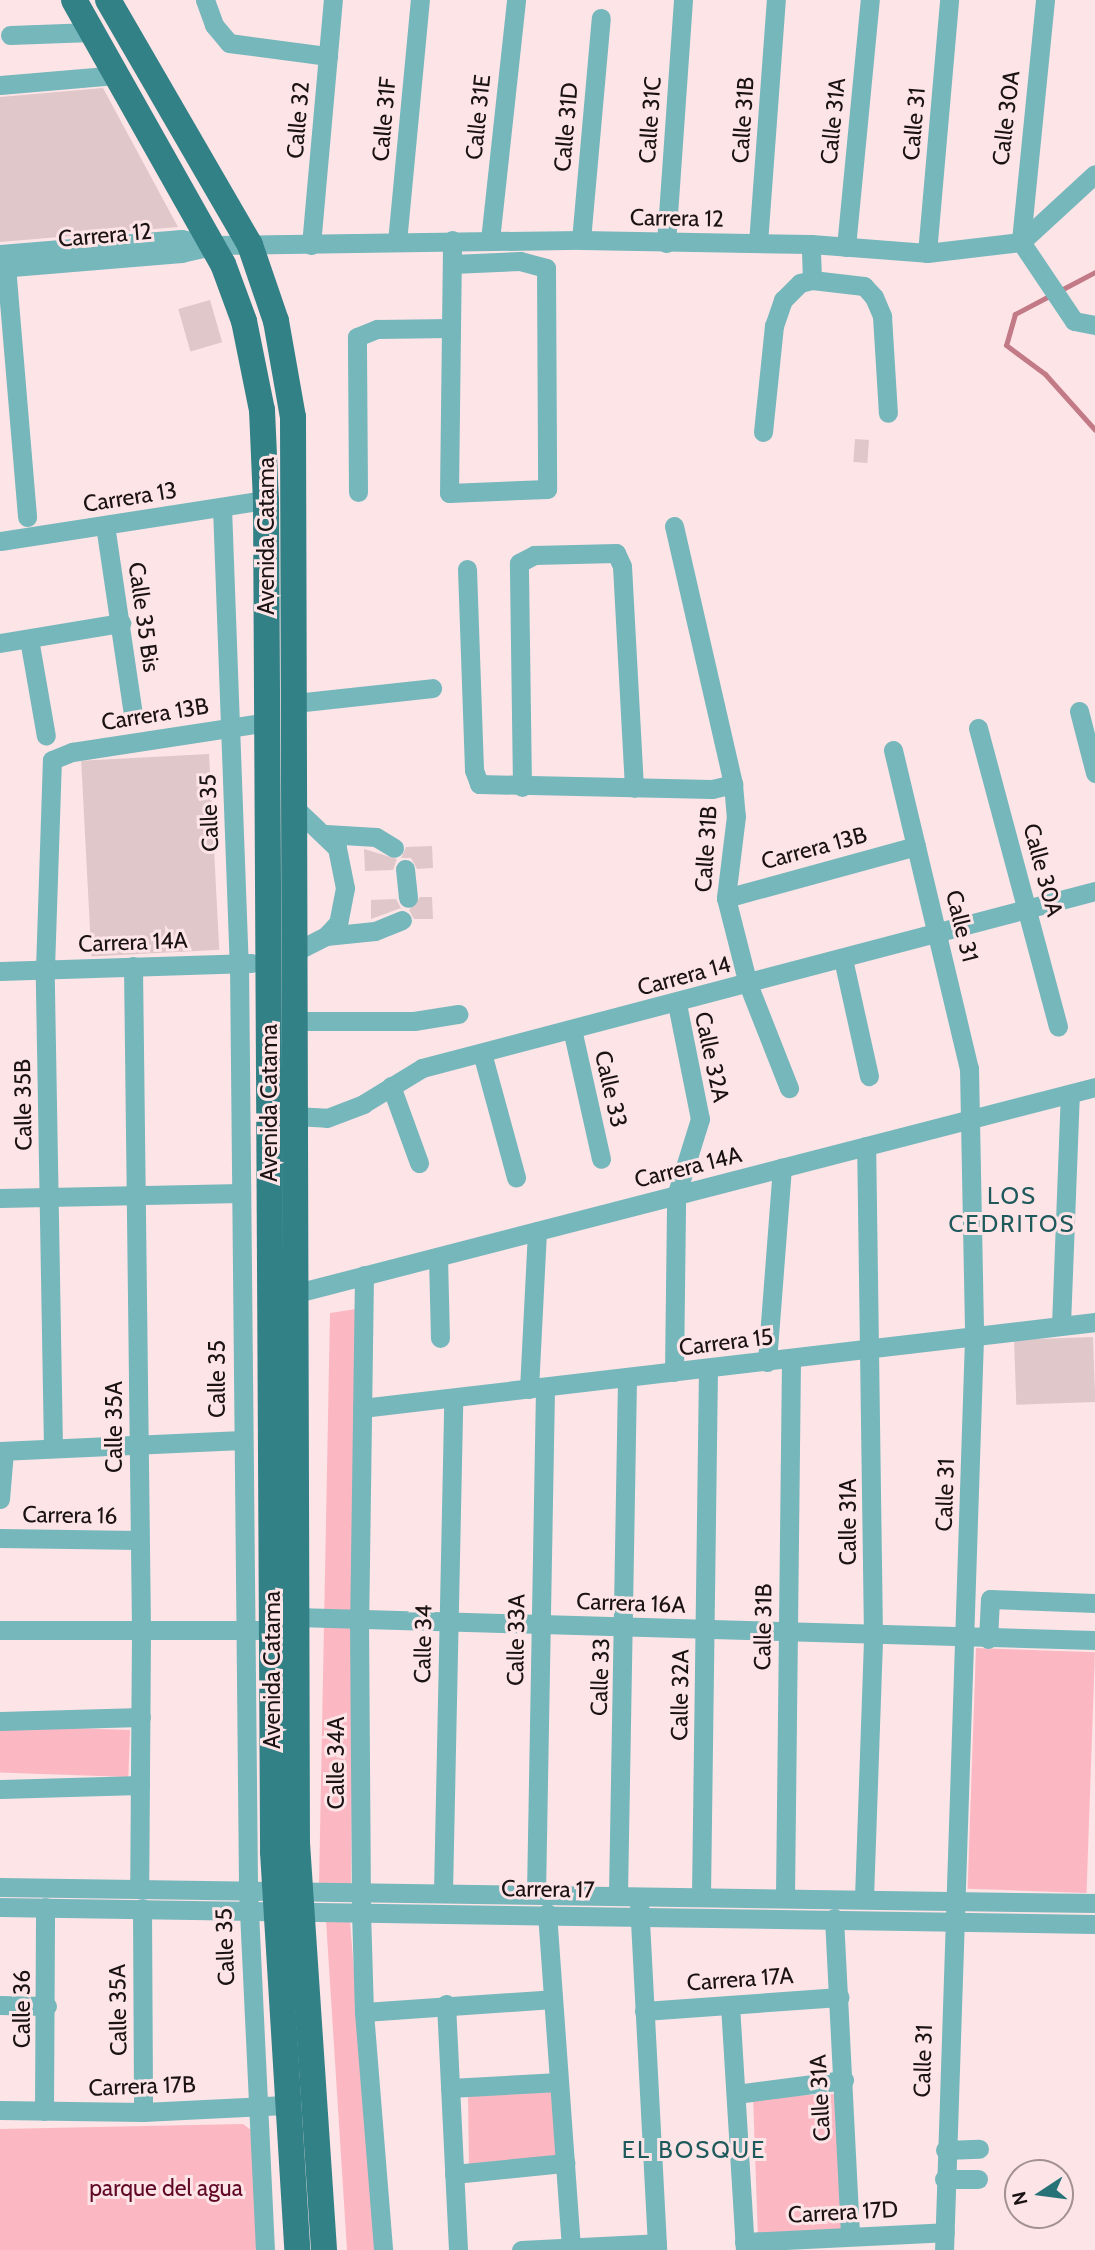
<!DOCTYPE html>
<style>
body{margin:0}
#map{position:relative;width:1095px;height:2250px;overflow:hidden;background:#fde4e7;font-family:Cabin,sans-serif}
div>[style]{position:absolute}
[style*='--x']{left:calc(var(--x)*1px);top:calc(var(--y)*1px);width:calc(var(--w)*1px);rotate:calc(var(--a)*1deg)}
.green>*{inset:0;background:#fbb8c2;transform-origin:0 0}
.stream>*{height:5px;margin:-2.5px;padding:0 2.5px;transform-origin:2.5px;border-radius:2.5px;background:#c17a86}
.building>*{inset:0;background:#e0c7ca;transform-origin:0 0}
.minor>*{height:19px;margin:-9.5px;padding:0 9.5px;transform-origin:9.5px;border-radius:9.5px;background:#75b7bb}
.major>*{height:26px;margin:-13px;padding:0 13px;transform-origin:13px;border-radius:13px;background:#328186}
span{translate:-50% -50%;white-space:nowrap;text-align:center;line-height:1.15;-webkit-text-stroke:6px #fde4e7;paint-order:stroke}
.street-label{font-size:23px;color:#1a1213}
.park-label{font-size:23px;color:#600826}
.neighbourhood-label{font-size:24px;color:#1e595c;letter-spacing:2px}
.north{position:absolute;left:1004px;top:2159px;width:70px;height:70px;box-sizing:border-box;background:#fde4e7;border:2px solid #a29092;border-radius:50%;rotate:257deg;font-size:19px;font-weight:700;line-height:28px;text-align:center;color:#1a1213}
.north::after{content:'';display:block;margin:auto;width:24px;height:32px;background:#277276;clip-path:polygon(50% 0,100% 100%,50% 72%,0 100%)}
</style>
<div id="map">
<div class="green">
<i style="clip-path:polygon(356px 1309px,351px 1885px,319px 1886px,330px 1313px)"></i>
<i style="left:976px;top:1648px;width:119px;height:241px;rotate:2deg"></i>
<i style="left:130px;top:1730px;width:47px;height:130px;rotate:92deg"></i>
<i style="clip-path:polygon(326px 1920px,350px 1922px,377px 2250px,347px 2250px)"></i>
<i style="clip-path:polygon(554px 2089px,562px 2158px,469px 2168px,468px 2092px)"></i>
<i style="left:840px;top:2094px;width:137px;height:87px;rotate:88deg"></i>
<i style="clip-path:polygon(243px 2124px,255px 2133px,263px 2250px,0 2250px,0 2129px)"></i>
</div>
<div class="stream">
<i style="--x:1059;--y:291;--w:41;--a:-27.8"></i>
<i style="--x:1051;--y:295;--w:41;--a:152.2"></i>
<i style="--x:1015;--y:314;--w:32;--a:106"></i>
<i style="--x:1006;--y:345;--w:49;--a:36.6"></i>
<i style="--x:1045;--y:374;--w:75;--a:48.2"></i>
</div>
<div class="building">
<i style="clip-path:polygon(103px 88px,178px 227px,0 242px,0 97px)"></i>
<i style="left:210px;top:300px;width:44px;height:33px;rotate:74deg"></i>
<i style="left:855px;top:439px;width:14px;height:23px;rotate:4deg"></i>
<i style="left:209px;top:754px;width:196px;height:128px;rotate:87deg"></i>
<i style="clip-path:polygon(432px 846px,433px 868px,417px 869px,411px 858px,401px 858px,406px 847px)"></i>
<i style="clip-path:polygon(364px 849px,397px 859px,393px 870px,365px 871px)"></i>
<i style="clip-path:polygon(420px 897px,432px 897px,433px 919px,414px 919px,409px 910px)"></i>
<i style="clip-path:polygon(396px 899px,401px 908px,371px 919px,371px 900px)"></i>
<i style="left:1093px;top:1337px;width:65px;height:79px;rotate:88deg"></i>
</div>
<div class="minor">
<i style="--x:205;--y:0;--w:27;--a:70"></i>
<i style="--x:214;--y:25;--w:23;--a:50"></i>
<i style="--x:229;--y:43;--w:100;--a:7.5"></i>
<i style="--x:1045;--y:0;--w:243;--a:95.7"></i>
<i style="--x:1021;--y:242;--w:95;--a:56.1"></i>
<i style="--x:1074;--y:321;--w:21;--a:11"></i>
<i style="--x:10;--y:35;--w:82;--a:-2.1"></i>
<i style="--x:0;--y:85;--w:116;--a:-4.9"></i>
<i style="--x:490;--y:240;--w:241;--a:-83.8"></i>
<i style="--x:581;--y:240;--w:223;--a:-84.9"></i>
<i style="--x:397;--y:242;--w:243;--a:-84.6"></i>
<i style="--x:1021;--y:242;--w:100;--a:-42.6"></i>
<i style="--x:666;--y:243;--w:244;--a:-86"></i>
<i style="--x:758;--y:243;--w:244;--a:-85.8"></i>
<i style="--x:311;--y:245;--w:246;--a:-84.9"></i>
<i style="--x:846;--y:247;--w:248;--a:-84.5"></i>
<i style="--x:927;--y:253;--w:254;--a:-85"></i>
<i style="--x:0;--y:254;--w:182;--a:-4.7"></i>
<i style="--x:181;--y:239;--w:34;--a:10"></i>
<i style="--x:214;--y:245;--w:367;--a:-0.8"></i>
<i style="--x:581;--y:240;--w:230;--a:1"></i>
<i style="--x:811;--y:244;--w:116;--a:4.4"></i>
<i style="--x:927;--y:253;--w:95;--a:-6.7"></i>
<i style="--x:5;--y:254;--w:264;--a:85.2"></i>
<i style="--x:452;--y:264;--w:68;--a:-2.5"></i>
<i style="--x:520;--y:261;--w:27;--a:15"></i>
<i style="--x:546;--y:268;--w:221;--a:89.7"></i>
<i style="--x:547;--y:489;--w:98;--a:177.7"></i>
<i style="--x:449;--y:493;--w:253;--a:-89.3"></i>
<i style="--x:0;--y:268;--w:182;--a:-4.7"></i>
<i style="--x:181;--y:253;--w:26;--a:-13"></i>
<i style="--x:812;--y:280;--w:52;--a:6.6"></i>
<i style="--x:864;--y:286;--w:15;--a:48"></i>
<i style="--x:874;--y:297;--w:21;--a:67"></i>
<i style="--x:882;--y:316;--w:97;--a:86.5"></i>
<i style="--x:763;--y:432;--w:107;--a:-84.1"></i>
<i style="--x:774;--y:326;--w:28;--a:-71"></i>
<i style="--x:783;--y:300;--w:24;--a:-45"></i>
<i style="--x:800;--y:283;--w:12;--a:-14"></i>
<i style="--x:812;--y:280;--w:36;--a:-92"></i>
<i style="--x:358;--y:492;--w:155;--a:-90.4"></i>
<i style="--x:357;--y:337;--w:22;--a:-22"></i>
<i style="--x:377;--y:329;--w:74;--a:-0.8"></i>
<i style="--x:222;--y:507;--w:456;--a:87.9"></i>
<i style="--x:239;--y:963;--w:927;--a:89.44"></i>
<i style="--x:248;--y:1890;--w:360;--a:87.3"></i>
<i style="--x:105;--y:525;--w:192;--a:81.6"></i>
<i style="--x:674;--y:526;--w:265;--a:77.1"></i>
<i style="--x:733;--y:784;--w:32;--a:85"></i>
<i style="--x:736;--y:816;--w:83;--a:97"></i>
<i style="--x:726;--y:898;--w:89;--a:75.7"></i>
<i style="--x:748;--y:984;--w:112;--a:68.5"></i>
<i style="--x:0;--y:541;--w:269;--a:-8.8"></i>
<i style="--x:467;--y:569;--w:201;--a:88"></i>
<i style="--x:474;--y:770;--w:15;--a:70"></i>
<i style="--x:479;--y:784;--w:233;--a:1.2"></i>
<i style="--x:712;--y:789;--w:22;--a:-13"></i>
<i style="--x:29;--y:639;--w:98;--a:80.1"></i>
<i style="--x:0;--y:643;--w:123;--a:-9.4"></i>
<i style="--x:295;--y:703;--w:138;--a:-6.2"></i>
<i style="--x:1079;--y:711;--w:64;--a:75.5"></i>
<i style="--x:978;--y:728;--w:309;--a:75"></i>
<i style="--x:893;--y:750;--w:327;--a:76.6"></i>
<i style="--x:969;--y:1068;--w:270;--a:88.9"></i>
<i style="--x:974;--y:1338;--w:912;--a:91.88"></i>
<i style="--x:522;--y:787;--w:224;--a:-90.8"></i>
<i style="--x:519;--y:563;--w:17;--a:-28"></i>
<i style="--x:534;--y:555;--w:82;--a:-1.4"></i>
<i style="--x:616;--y:553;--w:14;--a:65"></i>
<i style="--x:622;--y:566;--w:222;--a:86.9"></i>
<i style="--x:293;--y:806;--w:61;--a:43.7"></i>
<i style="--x:337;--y:848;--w:41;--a:78.7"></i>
<i style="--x:345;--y:888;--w:36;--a:101"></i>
<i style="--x:338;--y:923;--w:18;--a:133"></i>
<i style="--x:326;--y:936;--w:35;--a:153"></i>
<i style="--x:326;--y:834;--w:50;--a:3.4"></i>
<i style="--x:376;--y:837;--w:21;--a:31"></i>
<i style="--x:405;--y:869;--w:29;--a:84"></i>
<i style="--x:726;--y:898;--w:197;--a:-15.3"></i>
<i style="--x:326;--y:936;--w:49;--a:-5.8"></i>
<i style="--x:375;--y:931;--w:29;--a:-22"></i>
<i style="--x:843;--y:959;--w:120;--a:77.5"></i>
<i style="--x:133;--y:966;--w:664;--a:89.31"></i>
<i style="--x:141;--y:1630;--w:259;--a:90.4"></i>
<i style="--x:0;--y:971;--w:251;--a:-1.8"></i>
<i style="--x:294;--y:1021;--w:120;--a:0"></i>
<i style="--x:414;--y:1021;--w:45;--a:-9"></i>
<i style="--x:572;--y:1029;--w:133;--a:77.4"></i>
<i style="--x:482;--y:1053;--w:129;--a:74.7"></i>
<i style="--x:391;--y:1086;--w:82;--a:70"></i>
<i style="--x:294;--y:1116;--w:33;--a:3"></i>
<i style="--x:327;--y:1118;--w:39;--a:-21"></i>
<i style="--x:363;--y:1104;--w:69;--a:-31.4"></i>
<i style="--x:422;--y:1068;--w:696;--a:-14.74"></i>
<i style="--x:0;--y:1198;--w:241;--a:-1.2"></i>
<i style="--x:438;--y:1257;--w:81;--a:88.6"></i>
<i style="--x:364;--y:1275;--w:344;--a:90.8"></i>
<i style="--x:359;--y:1619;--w:292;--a:89.6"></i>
<i style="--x:361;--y:1911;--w:101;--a:88.3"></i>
<i style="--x:364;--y:2012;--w:239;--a:85.4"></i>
<i style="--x:293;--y:1294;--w:828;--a:-14.47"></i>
<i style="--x:1061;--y:1325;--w:231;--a:-87.8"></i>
<i style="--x:767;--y:1362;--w:195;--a:-85.6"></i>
<i style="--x:674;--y:1372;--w:176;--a:-89.3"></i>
<i style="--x:676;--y:1196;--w:81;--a:-72.7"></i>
<i style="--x:700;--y:1119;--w:117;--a:-101.3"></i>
<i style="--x:529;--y:1389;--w:158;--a:-87.1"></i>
<i style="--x:362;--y:1408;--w:738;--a:-6.69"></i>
<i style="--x:53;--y:1448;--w:479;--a:-91"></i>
<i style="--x:45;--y:969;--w:209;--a:-88.1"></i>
<i style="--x:52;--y:760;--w:22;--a:-22"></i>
<i style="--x:72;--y:752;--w:197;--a:-8.7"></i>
<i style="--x:0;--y:1451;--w:242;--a:-2.6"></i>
<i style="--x:0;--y:1499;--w:48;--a:-85.2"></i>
<i style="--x:0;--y:1538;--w:139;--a:0.8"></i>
<i style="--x:296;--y:1617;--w:799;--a:1.65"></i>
<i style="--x:0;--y:1630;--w:258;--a:0"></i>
<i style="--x:988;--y:1639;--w:40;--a:-87.1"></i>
<i style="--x:990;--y:1599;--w:105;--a:2.2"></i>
<i style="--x:0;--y:1721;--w:141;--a:-1.6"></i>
<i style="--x:0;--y:1789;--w:140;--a:-1.6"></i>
<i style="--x:0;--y:1887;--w:1095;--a:0.84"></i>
<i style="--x:443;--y:1892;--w:494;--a:-88.8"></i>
<i style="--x:536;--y:1894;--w:507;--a:-88.98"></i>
<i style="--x:618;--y:1895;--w:518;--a:-89"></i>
<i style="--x:701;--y:1896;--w:528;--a:-89.24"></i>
<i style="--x:785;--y:1896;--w:537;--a:-89.36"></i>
<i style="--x:864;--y:1898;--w:262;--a:-88"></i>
<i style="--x:873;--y:1636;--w:490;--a:-90.8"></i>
<i style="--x:639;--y:1902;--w:348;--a:87"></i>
<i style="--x:0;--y:1907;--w:1095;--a:0.89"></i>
<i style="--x:142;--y:1908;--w:204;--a:89.7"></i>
<i style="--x:547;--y:1913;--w:335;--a:85.9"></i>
<i style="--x:834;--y:1918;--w:317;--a:87.1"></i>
<i style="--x:446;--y:2004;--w:246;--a:87.2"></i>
<i style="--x:0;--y:2005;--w:47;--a:1.2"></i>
<i style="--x:730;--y:2005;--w:245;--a:86.5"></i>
<i style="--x:644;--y:2011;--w:196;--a:-4.1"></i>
<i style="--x:364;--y:2012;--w:189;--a:-3.9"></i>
<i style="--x:450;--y:2088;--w:109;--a:-3.2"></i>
<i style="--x:736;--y:2094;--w:109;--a:-7.4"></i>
<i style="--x:0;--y:2110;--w:143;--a:0.8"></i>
<i style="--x:143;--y:2112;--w:143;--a:-2.8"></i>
<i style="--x:44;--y:2111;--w:204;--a:-89.7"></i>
<i style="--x:945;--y:2150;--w:34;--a:-2"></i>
<i style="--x:454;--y:2174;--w:112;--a:-5.7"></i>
<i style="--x:944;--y:2179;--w:34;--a:0"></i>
<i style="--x:744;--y:2242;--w:201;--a:-2.8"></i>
<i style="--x:521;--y:2250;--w:136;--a:-2.9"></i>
</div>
<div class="major">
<i style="--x:74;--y:0;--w:303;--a:60.6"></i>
<i style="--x:223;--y:264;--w:61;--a:69.8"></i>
<i style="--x:244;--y:321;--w:91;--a:78.6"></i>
<i style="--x:262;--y:410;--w:90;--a:87.5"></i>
<i style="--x:266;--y:500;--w:1352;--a:89.7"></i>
<i style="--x:273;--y:1852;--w:399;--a:86.5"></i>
<i style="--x:108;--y:0;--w:283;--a:59.9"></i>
<i style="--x:250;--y:245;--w:80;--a:71.1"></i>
<i style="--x:276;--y:321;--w:97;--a:80"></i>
<i style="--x:293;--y:417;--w:1426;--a:89.84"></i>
<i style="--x:297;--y:1843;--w:408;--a:86.2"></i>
</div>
<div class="street-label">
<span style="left:478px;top:117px;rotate:-84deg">Calle 31E</span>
<span style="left:1006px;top:118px;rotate:-83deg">Calle 30A</span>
<span style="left:384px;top:119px;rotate:-85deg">Calle 31F</span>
<span style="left:298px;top:120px;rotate:-85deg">Calle 32</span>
<span style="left:650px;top:120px;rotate:-86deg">Calle 31C</span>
<span style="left:743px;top:120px;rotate:-86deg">Calle 31B</span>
<span style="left:833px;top:121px;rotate:-84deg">Calle 31A</span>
<span style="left:914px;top:124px;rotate:-85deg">Calle 31</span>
<span style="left:566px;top:127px;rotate:-85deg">Calle 31D</span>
<span style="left:677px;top:218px;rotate:1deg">Carrera 12</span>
<span style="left:105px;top:235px;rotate:-5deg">Carrera 12</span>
<span style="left:130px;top:497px;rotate:-9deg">Carrera 13</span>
<span style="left:266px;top:536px;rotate:-90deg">Avenida Catama</span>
<span style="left:144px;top:617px;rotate:82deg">Calle 35 Bis</span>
<span style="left:155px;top:714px;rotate:-9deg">Carrera 13B</span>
<span style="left:209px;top:813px;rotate:-92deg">Calle 35</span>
<span style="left:814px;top:848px;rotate:-15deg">Carrera 13B</span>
<span style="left:706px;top:849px;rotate:-86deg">Calle 31B</span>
<span style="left:1043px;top:870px;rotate:75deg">Calle 30A</span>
<span style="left:962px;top:926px;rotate:76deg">Calle 31</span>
<span style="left:133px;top:942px;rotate:-2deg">Carrera 14A</span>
<span style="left:684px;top:976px;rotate:-15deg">Carrera 14</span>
<span style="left:712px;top:1057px;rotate:78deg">Calle 32A</span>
<span style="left:611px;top:1089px;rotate:77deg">Calle 33</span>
<span style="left:269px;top:1103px;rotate:-90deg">Avenida Catama</span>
<span style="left:23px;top:1105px;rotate:-91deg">Calle 35B</span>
<span style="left:688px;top:1167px;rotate:-14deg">Carrera 14A</span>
<span style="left:726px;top:1342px;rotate:-7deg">Carrera 15</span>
<span style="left:217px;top:1379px;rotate:-90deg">Calle 35</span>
<span style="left:114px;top:1427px;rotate:-90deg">Calle 35A</span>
<span style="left:945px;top:1495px;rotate:-88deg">Calle 31</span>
<span style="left:70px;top:1515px;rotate:1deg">Carrera 16</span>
<span style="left:848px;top:1522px;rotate:-90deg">Calle 31A</span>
<span style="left:631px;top:1603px;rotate:2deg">Carrera 16A</span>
<span style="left:763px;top:1627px;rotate:-89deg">Calle 31B</span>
<span style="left:516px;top:1640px;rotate:-89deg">Calle 33A</span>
<span style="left:423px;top:1644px;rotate:-89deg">Calle 34</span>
<span style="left:272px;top:1670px;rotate:-90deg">Avenida Catama</span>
<span style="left:600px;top:1677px;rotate:-88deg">Calle 33</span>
<span style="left:680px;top:1695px;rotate:-89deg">Calle 32A</span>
<span style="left:336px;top:1763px;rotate:-90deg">Calle 34A</span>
<span style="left:548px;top:1889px;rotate:1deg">Carrera 17</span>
<span style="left:225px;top:1947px;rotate:-92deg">Calle 35</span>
<span style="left:740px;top:1979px;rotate:-4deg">Carrera 17A</span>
<span style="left:22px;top:2009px;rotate:-90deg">Calle 36</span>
<span style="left:118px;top:2010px;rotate:-91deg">Calle 35A</span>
<span style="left:923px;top:2061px;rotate:-88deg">Calle 31</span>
<span style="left:142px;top:2086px;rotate:-2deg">Carrera 17B</span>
<span style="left:820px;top:2098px;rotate:-93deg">Calle 31A</span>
<span style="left:843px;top:2212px;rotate:-3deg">Carrera 17D</span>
</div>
<div class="park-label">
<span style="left:166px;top:2188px">parque del agua</span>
</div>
<div class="neighbourhood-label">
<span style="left:1012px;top:1210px">LOS<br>CEDRITOS</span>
<span style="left:694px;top:2150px">EL BOSQUE</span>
</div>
<div class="north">N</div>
</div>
